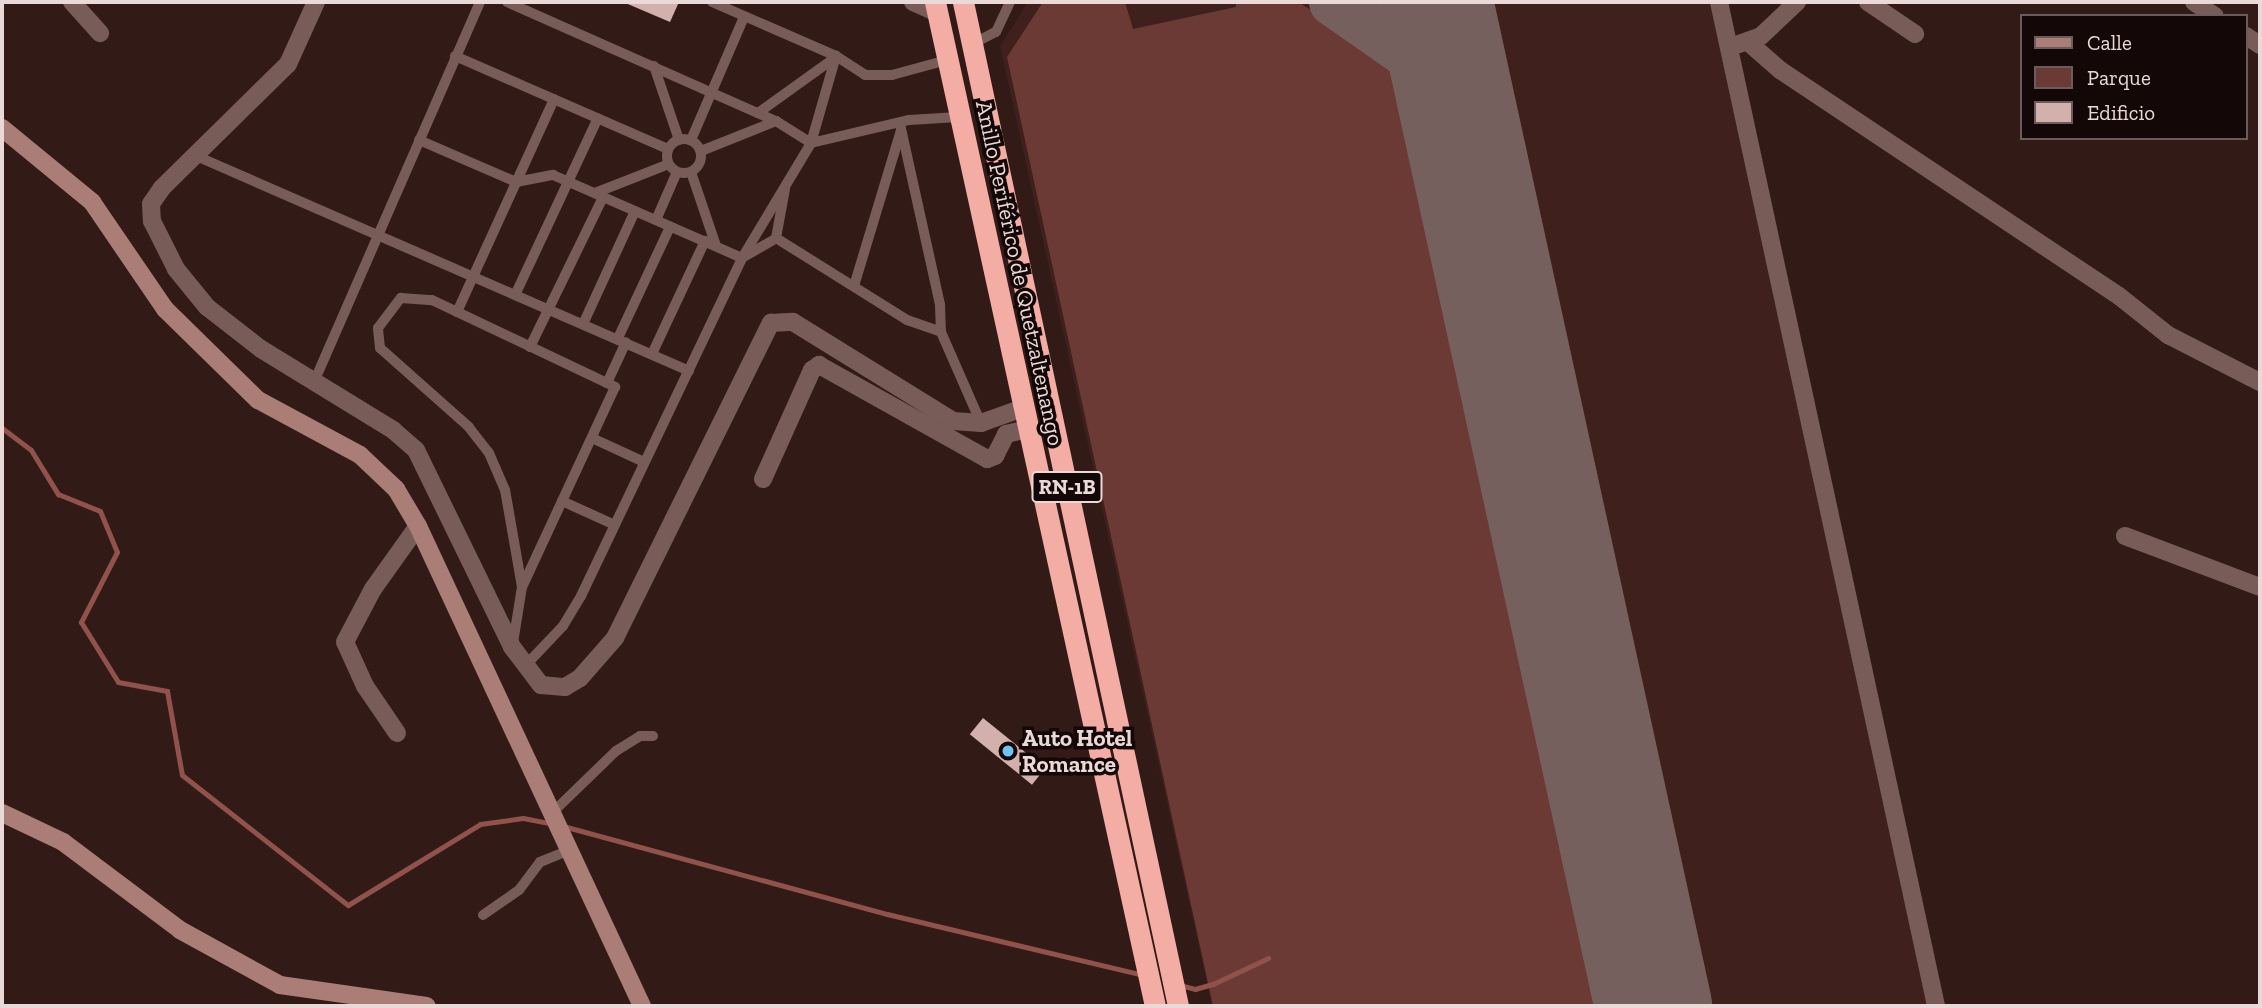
<!DOCTYPE html>
<meta charset="utf-8">
<style>
body{margin:0}
#map{position:relative;width:2262px;height:1008px;overflow:hidden;background:#321a17;font-family:"Zilla Slab",serif}
div>[style]{position:absolute}
[style*='--x']{left:calc(var(--x)*1px);top:calc(var(--y)*1px);width:calc(var(--w)*1px);rotate:calc(var(--a)*1deg)}
.built>*{inset:0;background:#3f201d}
.green>*{inset:0;background:#6c3a34}
.stream>*{height:5px;margin:-2.5px;padding:0 2.5px;transform-origin:2.5px;border-radius:2.5px;background:#90524b}
.taxiway>*{height:47px;margin:-23.5px;padding:0 23.5px;transform-origin:23.5px;border-radius:23.5px;background:#76605e}
.runway>*{height:117px;margin:-58.5px;padding:0 58.5px;transform-origin:58.5px;border-radius:58.5px;background:#76605e}
.building>*{inset:0;background:#d2b1ac;transform-origin:0 0}
.lane>*{height:10px;margin:-5px;padding:0 5px;transform-origin:5px;border-radius:5px;background:#785c58}
.lane>.ring{margin:-5px;padding:0;box-sizing:content-box;background:none;border:10px solid #785c58;border-radius:50%}
.street>*{height:18px;margin:-9px;padding:0 9px;transform-origin:9px;border-radius:9px;background:#785c58}
.secondary>*{height:18px;margin:-9px;padding:0 9px;transform-origin:9px;border-radius:9px;background:#aa7d77}
.highway>*{height:21px;margin:-10.5px;padding:0 10.5px;transform-origin:10.5px;border-radius:10.5px;background:#f3ada4}
.dots>*{width:19px;height:19px;translate:-50% -50%;box-sizing:border-box;border:4px solid #130807;border-radius:50%}
span{translate:-50% -50%;white-space:nowrap;text-align:center;line-height:1.15;-webkit-text-stroke:7px #130807;paint-order:stroke}
.shield-label span{padding:2px 5px;background:#130807;border:2px solid;border-radius:5px;-webkit-text-stroke-width:0}
.shield-label{font-size:21px;color:#ebd9d7;font-weight:700}
.street-label{font-size:23px;color:#ebd9d7}
.poi-label{font-size:23px;color:#ebd9d7;font-weight:700}
.left{translate:0 -50%;text-align:left}
.frame{position:absolute;inset:0;border:4px solid #ebd9d7;pointer-events:none}
.legend{position:absolute;left:2020px;top:14px;width:228px;height:126px;box-sizing:border-box;background:#130807;border:2px solid #695c5a;margin:0;padding:9px 12px;list-style:none;font-size:21px;color:#ebd9d7}
.legend li{display:flex;align-items:center;gap:14px;height:35px}
.legend b{width:35px;border:2px solid #695c5a}
</style>
<div id="map">
<div class="built">
<i style="clip-path:polygon(1028px 2px,1713px 2px,1927px 1006px,1212px 1006px,1000px 46px)"></i>
</div>
<div class="green">
<i style="clip-path:polygon(1043px 2px,1125px 2px,1133px 29px,1236px 7px,1236px 2px,1298px 2px,1400px 65px,1420px 83px,1434px 122px,1624px 1006px,1213px 1006px,1007px 57px)"></i>
</div>
<div class="stream">
<i style="--x:2;--y:428;--w:36;--a:37"></i>
<i style="--x:31;--y:450;--w:52;--a:58.5"></i>
<i style="--x:58;--y:494;--w:45;--a:22"></i>
<i style="--x:100;--y:511;--w:44;--a:67.5"></i>
<i style="--x:117;--y:552;--w:79;--a:117.2"></i>
<i style="--x:81;--y:622;--w:70;--a:58.3"></i>
<i style="--x:118;--y:682;--w:50;--a:10.4"></i>
<i style="--x:167;--y:691;--w:85;--a:79.9"></i>
<i style="--x:182;--y:775;--w:211;--a:38.1"></i>
<i style="--x:348;--y:905;--w:155;--a:-31.5"></i>
<i style="--x:480;--y:824;--w:43;--a:-7.9"></i>
<i style="--x:523;--y:818;--w:32;--a:11"></i>
<i style="--x:563;--y:826;--w:336;--a:15.2"></i>
<i style="--x:887;--y:914;--w:264;--a:13.4"></i>
<i style="--x:1180;--y:985;--w:16;--a:15"></i>
<i style="--x:1195;--y:989;--w:19;--a:-16"></i>
<i style="--x:1213;--y:984;--w:61;--a:-25.3"></i>
</div>
<div class="taxiway">
<i style="--x:1332;--y:2;--w:117;--a:34.9"></i>
<i style="--x:1428;--y:69;--w:51;--a:57.9"></i>
<i style="--x:1455;--y:112;--w:54;--a:72.9"></i>
<i style="--x:1371;--y:27;--w:21;--a:17"></i>
<i style="--x:1391;--y:33;--w:13;--a:-13"></i>
<i style="--x:1404;--y:30;--w:16;--a:-40"></i>
<i style="--x:1416;--y:20;--w:20;--a:-63"></i>
</div>
<div class="runway">
<i style="--x:1434;--y:2;--w:1028;--a:77.69"></i>
</div>
<div class="building">
<i style="clip-path:polygon(623px 2px,679px 2px,670px 22px)"></i>
<i style="left:983px;top:718px;width:80px;height:21px;rotate:39deg"></i>
</div>
<div class="lane">
<i style="--x:507;--y:2;--w:294;--a:23.9"></i>
<i style="--x:776;--y:121;--w:41;--a:32.2"></i>
<i style="--x:811;--y:143;--w:101;--a:-13.2"></i>
<i style="--x:909;--y:120;--w:49;--a:-3.5"></i>
<i style="--x:712;--y:2;--w:135;--a:23.5"></i>
<i style="--x:836;--y:56;--w:35;--a:33"></i>
<i style="--x:865;--y:75;--w:27;--a:0"></i>
<i style="--x:892;--y:75;--w:57;--a:-15.3"></i>
<i style="--x:972;--y:44;--w:27;--a:-27"></i>
<i style="--x:996;--y:32;--w:33;--a:-65"></i>
<i style="--x:455;--y:56;--w:232;--a:23.6"></i>
<i style="--x:654;--y:66;--w:78;--a:71.3"></i>
<i style="--x:758;--y:113;--w:96;--a:-35.7"></i>
<i style="--x:900;--y:124;--w:185;--a:77.5"></i>
<i style="--x:940;--y:305;--w:27;--a:88"></i>
<i style="--x:941;--y:332;--w:99;--a:66.3"></i>
<i class="ring" style="left:667px;top:139px;width:24px;height:24px"></i>
<i style="--x:419;--y:140;--w:106;--a:23.4"></i>
<i style="--x:516;--y:182;--w:38;--a:-11"></i>
<i style="--x:553;--y:175;--w:206;--a:23.7"></i>
<i style="--x:742;--y:258;--w:39;--a:-30"></i>
<i style="--x:776;--y:238;--w:50;--a:-79.6"></i>
<i style="--x:691;--y:140;--w:134;--a:-66.7"></i>
<i style="--x:701;--y:151;--w:81;--a:-21.8"></i>
<i style="--x:194;--y:155;--w:540;--a:23.57"></i>
<i style="--x:691;--y:172;--w:78;--a:71.3"></i>
<i style="--x:595;--y:193;--w:79;--a:-21.4"></i>
<i style="--x:656;--y:220;--w:52;--a:-66.4"></i>
<i style="--x:776;--y:238;--w:155;--a:32"></i>
<i style="--x:907;--y:320;--w:36;--a:19"></i>
<i style="--x:854;--y:286;--w:163;--a:-73.2"></i>
<i style="--x:516;--y:293;--w:193;--a:-64.9"></i>
<i style="--x:457;--y:312;--w:234;--a:-65.5"></i>
<i style="--x:584;--y:322;--w:122;--a:-65.3"></i>
<i style="--x:618;--y:338;--w:123;--a:-64.9"></i>
<i style="--x:530;--y:347;--w:167;--a:-64"></i>
<i style="--x:652;--y:354;--w:125;--a:-64.9"></i>
<i style="--x:314;--y:382;--w:415;--a:-66.4"></i>
<i style="--x:607;--y:383;--w:45;--a:-65.1"></i>
<i style="--x:592;--y:438;--w:57;--a:24.8"></i>
<i style="--x:562;--y:501;--w:58;--a:24.4"></i>
<i style="--x:513;--y:643;--w:57;--a:-80.9"></i>
<i style="--x:522;--y:587;--w:98;--a:-99.9"></i>
<i style="--x:505;--y:490;--w:40;--a:-113.4"></i>
<i style="--x:489;--y:453;--w:33;--a:-128"></i>
<i style="--x:469;--y:427;--w:119;--a:-138.4"></i>
<i style="--x:380;--y:348;--w:20;--a:-96"></i>
<i style="--x:378;--y:328;--w:38;--a:-53"></i>
<i style="--x:401;--y:298;--w:31;--a:4"></i>
<i style="--x:432;--y:300;--w:203;--a:25.4"></i>
<i style="--x:615;--y:387;--w:221;--a:114.9"></i>
<i style="--x:525;--y:666;--w:55;--a:-46.5"></i>
<i style="--x:563;--y:626;--w:35;--a:-59"></i>
<i style="--x:581;--y:596;--w:374;--a:-64.5"></i>
<i style="--x:742;--y:258;--w:134;--a:-59"></i>
<i style="--x:811;--y:143;--w:91;--a:-74"></i>
<i style="--x:553;--y:812;--w:88;--a:-44.1"></i>
<i style="--x:616;--y:751;--w:28;--a:-32"></i>
<i style="--x:640;--y:736;--w:13;--a:0"></i>
<i style="--x:483;--y:915;--w:44;--a:-34.8"></i>
<i style="--x:519;--y:890;--w:35;--a:-53"></i>
<i style="--x:540;--y:862;--w:31;--a:-22"></i>
</div>
<div class="street">
<i style="--x:72;--y:2;--w:42;--a:47.9"></i>
<i style="--x:316;--y:2;--w:68;--a:114.3"></i>
<i style="--x:288;--y:64;--w:177;--a:135.5"></i>
<i style="--x:162;--y:188;--w:19;--a:125"></i>
<i style="--x:151;--y:204;--w:17;--a:87"></i>
<i style="--x:152;--y:221;--w:54;--a:63.4"></i>
<i style="--x:176;--y:269;--w:49;--a:50.8"></i>
<i style="--x:207;--y:307;--w:68;--a:37.9"></i>
<i style="--x:261;--y:349;--w:155;--a:31.5"></i>
<i style="--x:393;--y:430;--w:30;--a:41"></i>
<i style="--x:416;--y:450;--w:219;--a:64"></i>
<i style="--x:512;--y:647;--w:48;--a:52.7"></i>
<i style="--x:541;--y:685;--w:24;--a:5"></i>
<i style="--x:565;--y:687;--w:17;--a:-31"></i>
<i style="--x:580;--y:678;--w:53;--a:-48.8"></i>
<i style="--x:615;--y:638;--w:352;--a:-63.7"></i>
<i style="--x:771;--y:323;--w:22;--a:-3"></i>
<i style="--x:793;--y:322;--w:188;--a:31.7"></i>
<i style="--x:953;--y:421;--w:28;--a:4"></i>
<i style="--x:981;--y:423;--w:45;--a:-19.7"></i>
<i style="--x:913;--y:2;--w:27;--a:24"></i>
<i style="--x:1719;--y:2;--w:1027;--a:77.8"></i>
<i style="--x:1868;--y:2;--w:57;--a:34.2"></i>
<i style="--x:2194;--y:2;--w:25;--a:34"></i>
<i style="--x:2246;--y:36;--w:17;--a:33"></i>
<i style="--x:1748;--y:42;--w:43;--a:41.2"></i>
<i style="--x:1780;--y:70;--w:407;--a:33.7"></i>
<i style="--x:2119;--y:296;--w:63;--a:38.5"></i>
<i style="--x:2168;--y:335;--w:103;--a:27.1"></i>
<i style="--x:1739;--y:44;--w:23;--a:-20"></i>
<i style="--x:1761;--y:36;--w:50;--a:-43.4"></i>
<i style="--x:763;--y:479;--w:120;--a:-65.8"></i>
<i style="--x:812;--y:370;--w:9;--a:-36"></i>
<i style="--x:819;--y:365;--w:193;--a:29.2"></i>
<i style="--x:987;--y:459;--w:9;--a:-21"></i>
<i style="--x:995;--y:456;--w:25;--a:-63"></i>
<i style="--x:1006;--y:434;--w:22;--a:-13"></i>
<i style="--x:2125;--y:536;--w:144;--a:20.7"></i>
<i style="--x:397;--y:733;--w:57;--a:-124.2"></i>
<i style="--x:365;--y:686;--w:48;--a:-114.4"></i>
<i style="--x:345;--y:642;--w:60;--a:-62.2"></i>
<i style="--x:373;--y:589;--w:77;--a:-54.5"></i>
</div>
<div class="secondary">
<i style="--x:2;--y:128;--w:117;--a:39.4"></i>
<i style="--x:92;--y:202;--w:130;--a:55.7"></i>
<i style="--x:165;--y:309;--w:130;--a:44.4"></i>
<i style="--x:258;--y:400;--w:116;--a:28.3"></i>
<i style="--x:360;--y:455;--w:50;--a:43.4"></i>
<i style="--x:396;--y:489;--w:43;--a:59.3"></i>
<i style="--x:418;--y:526;--w:530;--a:64.98"></i>
<i style="--x:2;--y:813;--w:68;--a:25.4"></i>
<i style="--x:63;--y:842;--w:146;--a:36.9"></i>
<i style="--x:180;--y:930;--w:114;--a:28.8"></i>
<i style="--x:280;--y:985;--w:148;--a:8.1"></i>
</div>
<div class="highway">
<i style="--x:935;--y:2;--w:1028;--a:77.64"></i>
<i style="--x:963;--y:2;--w:1027;--a:77.91"></i>
</div>
<div class="dots">
<i style="left:1008px;top:751px;background:#6fc2f4"></i>
</div>
<div class="shield-label">
<span style="left:1067px;top:487px">RN-1B</span>
</div>
<div class="street-label">
<span style="left:1020px;top:273px;rotate:78deg">Anillo Periférico de Quetzaltenango</span>
</div>
<div class="poi-label">
<span class="left" style="left:1022px;top:751px">Auto Hotel<br>Romance</span>
</div>
<div class="frame"></div>
<ul class="legend">
<li><b style="height:9px;background:#aa7d77"></b>Calle</li>
<li><b style="height:19px;background:#6c3a34"></b>Parque</li>
<li><b style="height:19px;background:#d2b1ac"></b>Edificio</li>
</ul>
</div>
